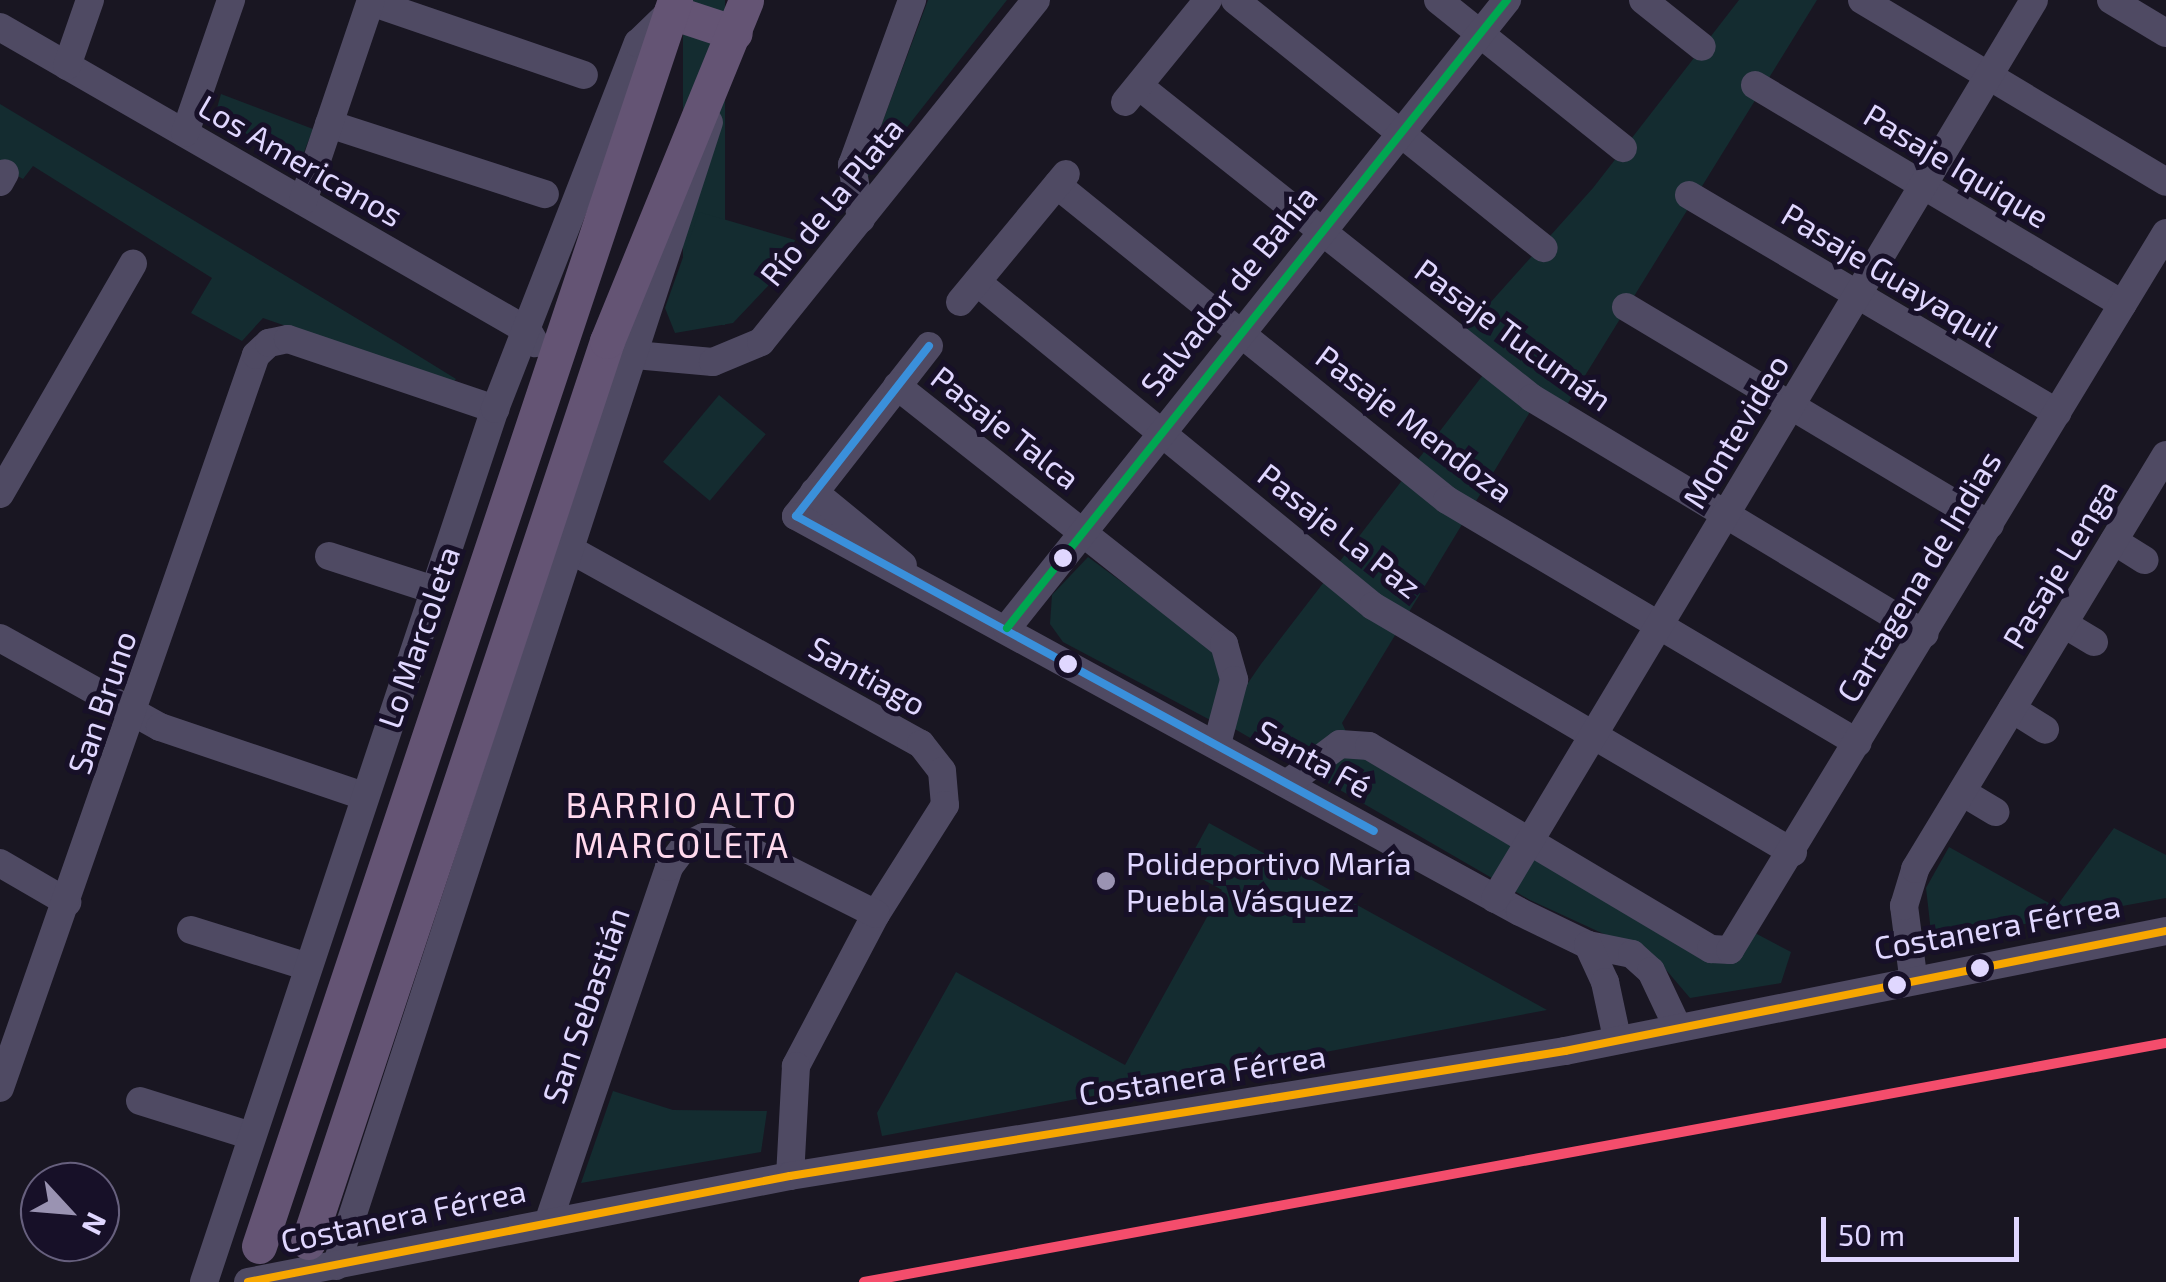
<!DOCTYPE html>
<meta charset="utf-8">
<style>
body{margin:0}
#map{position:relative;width:2166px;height:1282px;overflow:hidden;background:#191622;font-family:"Exo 2",sans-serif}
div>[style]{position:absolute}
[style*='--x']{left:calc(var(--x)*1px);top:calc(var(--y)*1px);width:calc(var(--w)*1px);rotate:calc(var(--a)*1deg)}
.green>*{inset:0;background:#142c30;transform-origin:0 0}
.minor>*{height:28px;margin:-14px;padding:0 14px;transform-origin:14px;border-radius:14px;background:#4f4a63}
.major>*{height:35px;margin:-17.5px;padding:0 17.5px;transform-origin:17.5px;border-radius:17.5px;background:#645474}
.bus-1>*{height:8px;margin:-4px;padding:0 4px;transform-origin:4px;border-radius:4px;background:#3a90db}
.bus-2>*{height:8px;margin:-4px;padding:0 4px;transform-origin:4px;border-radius:4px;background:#00a651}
.bus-3>*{height:8px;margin:-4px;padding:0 4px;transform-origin:4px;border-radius:4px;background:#f7a600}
.rail-1>*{height:10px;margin:-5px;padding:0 5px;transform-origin:5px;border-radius:5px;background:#f44d6c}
.dots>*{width:28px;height:28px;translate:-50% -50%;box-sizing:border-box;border:5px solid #171028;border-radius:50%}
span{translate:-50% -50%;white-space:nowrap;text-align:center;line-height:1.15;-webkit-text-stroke:10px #171028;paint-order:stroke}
.street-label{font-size:32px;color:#e0d7ff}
.poi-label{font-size:32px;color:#e0d7ff}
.left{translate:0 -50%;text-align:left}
.neighbourhood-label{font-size:35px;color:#ffd9ed;letter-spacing:2.5px}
.north{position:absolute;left:20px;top:1162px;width:100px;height:100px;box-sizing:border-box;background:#171028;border:2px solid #67607e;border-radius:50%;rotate:116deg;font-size:28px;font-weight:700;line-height:40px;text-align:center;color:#e0d7ff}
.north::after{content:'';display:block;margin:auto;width:35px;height:45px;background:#9a93b2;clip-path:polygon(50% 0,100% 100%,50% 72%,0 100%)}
.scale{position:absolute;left:1821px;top:1217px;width:198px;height:45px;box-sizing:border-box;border:5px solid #e0d7ff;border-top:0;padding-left:12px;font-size:30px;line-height:35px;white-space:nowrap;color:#e0d7ff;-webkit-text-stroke:8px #171028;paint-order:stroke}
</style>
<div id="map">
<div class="green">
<i style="left:683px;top:0;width:42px;height:325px"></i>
<i style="clip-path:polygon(928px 0,1007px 0,867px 178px,875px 142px)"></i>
<i style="clip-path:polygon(1739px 0,1817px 0,1565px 408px,1539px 397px,1342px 723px,1356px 753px,1727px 962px,1755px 933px,1791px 952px,1781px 983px,1690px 998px,1656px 958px,1530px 900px,1233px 728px,1237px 699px,1261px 664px,1496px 358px,1464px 332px,1593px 188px)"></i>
<i style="clip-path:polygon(221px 94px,313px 129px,299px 165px,215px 115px)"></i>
<i style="clip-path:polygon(0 104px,401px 345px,456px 379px,451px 384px,263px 318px,242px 341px,191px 313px,212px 278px,33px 166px,23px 179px,0 166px)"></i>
<i style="clip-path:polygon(699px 212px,795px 240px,785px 268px,733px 323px,675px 333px,665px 308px)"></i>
<i style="left:719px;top:395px;width:61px;height:87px;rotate:40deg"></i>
<i style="clip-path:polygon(1088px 557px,1228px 660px,1214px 722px,1063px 642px,1050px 624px,1052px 595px)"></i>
<i style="clip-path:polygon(1209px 823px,1547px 1010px,882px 1136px,877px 1113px,956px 972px,1125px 1065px,1222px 890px,1184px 869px)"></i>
<i style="clip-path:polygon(2114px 828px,2166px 855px,2166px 898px,1932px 941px,1926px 888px,1949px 847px,2056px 907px)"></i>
<i style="clip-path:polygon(613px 1091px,673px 1110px,767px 1111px,761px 1152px,581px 1183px)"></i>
</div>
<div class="minor">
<i style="--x:1235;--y:0;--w:396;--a:38.8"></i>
<i style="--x:1438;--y:0;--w:237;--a:38.7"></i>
<i style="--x:1643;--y:0;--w:75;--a:38.5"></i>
<i style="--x:1862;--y:0;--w:354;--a:30.9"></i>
<i style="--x:2111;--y:0;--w:64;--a:31"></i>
<i style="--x:371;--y:2;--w:225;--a:18.9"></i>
<i style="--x:0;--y:27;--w:609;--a:29.93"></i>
<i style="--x:528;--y:331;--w:14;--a:60"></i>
<i style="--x:67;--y:66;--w:70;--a:-70.8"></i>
<i style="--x:1755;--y:85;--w:428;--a:30.8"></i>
<i style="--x:1139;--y:86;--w:502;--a:38.45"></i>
<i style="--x:1532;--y:398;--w:458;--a:31"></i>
<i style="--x:1125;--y:102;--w:132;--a:-50.9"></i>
<i style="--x:329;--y:124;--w:227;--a:18"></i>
<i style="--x:185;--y:133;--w:141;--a:-70.9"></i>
<i style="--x:0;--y:182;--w:10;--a:-61"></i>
<i style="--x:1057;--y:185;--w:501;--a:38.93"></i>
<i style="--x:1447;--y:500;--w:477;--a:30.6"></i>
<i style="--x:1689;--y:195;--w:428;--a:30.6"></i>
<i style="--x:303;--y:201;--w:212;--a:-71.3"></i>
<i style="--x:861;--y:219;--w:55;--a:-99.5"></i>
<i style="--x:852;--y:165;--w:176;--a:-70"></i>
<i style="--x:977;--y:282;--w:512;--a:39.29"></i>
<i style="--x:1373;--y:606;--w:487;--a:30.4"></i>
<i style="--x:960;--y:302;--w:166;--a:-50.4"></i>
<i style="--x:1626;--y:307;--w:424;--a:30.9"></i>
<i style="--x:929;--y:346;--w:216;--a:128"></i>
<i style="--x:796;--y:516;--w:825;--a:28.68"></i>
<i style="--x:1520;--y:912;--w:76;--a:25.9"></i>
<i style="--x:1588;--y:945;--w:45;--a:11.6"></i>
<i style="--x:1632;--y:954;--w:25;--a:42"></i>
<i style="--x:1651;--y:971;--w:59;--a:64.7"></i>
<i style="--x:635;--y:355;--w:78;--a:5.1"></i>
<i style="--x:713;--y:362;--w:52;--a:-22.6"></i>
<i style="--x:761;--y:342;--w:439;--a:-51.2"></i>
<i style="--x:897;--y:386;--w:417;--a:38.3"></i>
<i style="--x:1224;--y:644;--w:37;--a:74"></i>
<i style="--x:1234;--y:680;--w:66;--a:104.9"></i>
<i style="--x:814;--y:492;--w:115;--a:39.4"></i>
<i style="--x:0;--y:494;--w:266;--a:-60"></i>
<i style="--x:2114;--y:541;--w:36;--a:32"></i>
<i style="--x:571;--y:550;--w:400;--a:29"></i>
<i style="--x:921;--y:744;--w:34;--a:52"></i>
<i style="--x:942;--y:771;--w:34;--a:85"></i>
<i style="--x:945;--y:805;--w:129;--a:122.3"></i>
<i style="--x:876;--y:914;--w:172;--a:117.8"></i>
<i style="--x:796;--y:1066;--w:110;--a:93.1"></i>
<i style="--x:329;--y:556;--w:110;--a:17.9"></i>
<i style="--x:2064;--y:624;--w:35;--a:31"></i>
<i style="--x:1007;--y:628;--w:803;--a:-51.47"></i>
<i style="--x:0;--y:638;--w:183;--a:29.1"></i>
<i style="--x:160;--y:727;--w:215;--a:18.7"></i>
<i style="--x:2012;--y:709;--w:39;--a:32"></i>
<i style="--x:1288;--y:783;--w:65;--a:-36.9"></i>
<i style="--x:1340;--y:744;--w:29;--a:4"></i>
<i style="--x:1369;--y:746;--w:398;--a:30.7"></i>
<i style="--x:1711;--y:949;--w:19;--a:3"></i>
<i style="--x:1730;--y:950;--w:839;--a:-58.7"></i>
<i style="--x:1962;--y:792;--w:39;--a:31"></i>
<i style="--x:0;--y:863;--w:78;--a:30.2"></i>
<i style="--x:1495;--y:899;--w:1048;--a:-59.05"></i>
<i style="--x:191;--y:930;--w:123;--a:17.5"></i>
<i style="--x:1588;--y:945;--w:41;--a:65.3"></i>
<i style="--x:1605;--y:982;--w:57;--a:77.9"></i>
<i style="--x:1913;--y:976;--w:71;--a:-97.3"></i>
<i style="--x:1904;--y:906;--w:39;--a:-73"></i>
<i style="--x:1915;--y:869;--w:484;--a:-58.8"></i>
<i style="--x:0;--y:1088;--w:776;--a:-70.75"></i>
<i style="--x:256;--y:355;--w:18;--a:-43"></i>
<i style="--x:269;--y:343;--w:19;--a:-12"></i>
<i style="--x:288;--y:339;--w:219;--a:18.7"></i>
<i style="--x:140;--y:1101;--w:117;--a:17.4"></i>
<i style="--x:549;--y:1220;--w:373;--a:-71.2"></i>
<i style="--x:669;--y:867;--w:25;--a:-53"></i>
<i style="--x:684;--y:847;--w:22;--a:-27"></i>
<i style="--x:704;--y:837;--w:21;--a:3"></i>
<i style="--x:725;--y:838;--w:169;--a:26.7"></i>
<i style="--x:336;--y:1266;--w:1203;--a:-71.94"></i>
<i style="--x:204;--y:1282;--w:920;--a:-71.57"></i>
<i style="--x:495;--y:409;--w:393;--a:-68.7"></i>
<i style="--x:638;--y:43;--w:45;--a:-44.1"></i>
<i style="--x:248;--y:1282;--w:552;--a:-11.07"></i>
<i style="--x:790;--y:1176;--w:785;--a:-9.16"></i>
<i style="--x:1565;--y:1051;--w:613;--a:-11.29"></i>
</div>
<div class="major">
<i style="--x:671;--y:12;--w:67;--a:18.2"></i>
<i style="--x:308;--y:1242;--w:949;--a:-71.64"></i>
<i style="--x:607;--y:341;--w:368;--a:-67.8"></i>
<i style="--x:259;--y:1246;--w:1314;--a:-71.54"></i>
</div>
<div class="bus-1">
<i style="--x:929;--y:346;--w:216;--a:128"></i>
<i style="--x:796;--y:516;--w:658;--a:28.59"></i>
</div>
<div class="bus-2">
<i style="--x:1007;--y:628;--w:803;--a:-51.47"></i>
</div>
<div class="bus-3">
<i style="--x:248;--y:1282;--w:552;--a:-11.07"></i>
<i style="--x:790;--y:1176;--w:785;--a:-9.16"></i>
<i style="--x:1565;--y:1051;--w:613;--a:-11.29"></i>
</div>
<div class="rail-1">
<i style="--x:864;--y:1282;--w:1324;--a:-10.4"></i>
</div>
<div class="dots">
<i style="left:1063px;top:558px;background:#e0d7ff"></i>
<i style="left:1068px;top:664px;background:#e0d7ff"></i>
<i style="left:1106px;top:881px;background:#9a93b2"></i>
<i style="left:1980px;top:968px;background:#e0d7ff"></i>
<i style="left:1897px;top:985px;background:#e0d7ff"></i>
</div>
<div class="street-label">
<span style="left:301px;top:160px;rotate:30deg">Los Americanos</span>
<span style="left:1957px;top:165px;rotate:31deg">Pasaje Iquique</span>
<span style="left:831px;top:201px;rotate:-51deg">Río de la Plata</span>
<span style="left:1891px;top:274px;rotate:31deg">Pasaje Guayaquil</span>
<span style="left:1228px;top:290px;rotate:-51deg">Salvador de Bahía</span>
<span style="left:1514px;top:334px;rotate:36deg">Pasaje Tucumán</span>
<span style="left:1415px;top:423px;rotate:37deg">Pasaje Mendoza</span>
<span style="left:1006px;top:427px;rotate:38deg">Pasaje Talca</span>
<span style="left:1735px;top:431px;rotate:-59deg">Montevideo</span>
<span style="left:1340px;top:530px;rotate:38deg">Pasaje La Paz</span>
<span style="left:2059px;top:564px;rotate:-59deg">Pasaje Lenga</span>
<span style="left:1918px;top:576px;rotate:-59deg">Cartagena de Indias</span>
<span style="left:418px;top:637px;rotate:-71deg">Lo Marcoleta</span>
<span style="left:868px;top:675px;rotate:29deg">Santiago</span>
<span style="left:101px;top:702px;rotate:-71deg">San Bruno</span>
<span style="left:1314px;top:758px;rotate:29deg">Santa Fé</span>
<span style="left:1997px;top:926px;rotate:-10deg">Costanera Férrea</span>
<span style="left:585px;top:1005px;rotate:-71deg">San Sebastián</span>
<span style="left:1202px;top:1074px;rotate:-9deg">Costanera Férrea</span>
<span style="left:403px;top:1215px;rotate:-12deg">Costanera Férrea</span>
</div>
<div class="poi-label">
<span class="left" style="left:1126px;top:881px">Polideportivo María<br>Puebla Vásquez</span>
</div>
<div class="neighbourhood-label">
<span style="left:682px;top:824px">BARRIO ALTO<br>MARCOLETA</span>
</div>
<div class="north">N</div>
<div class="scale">50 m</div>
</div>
